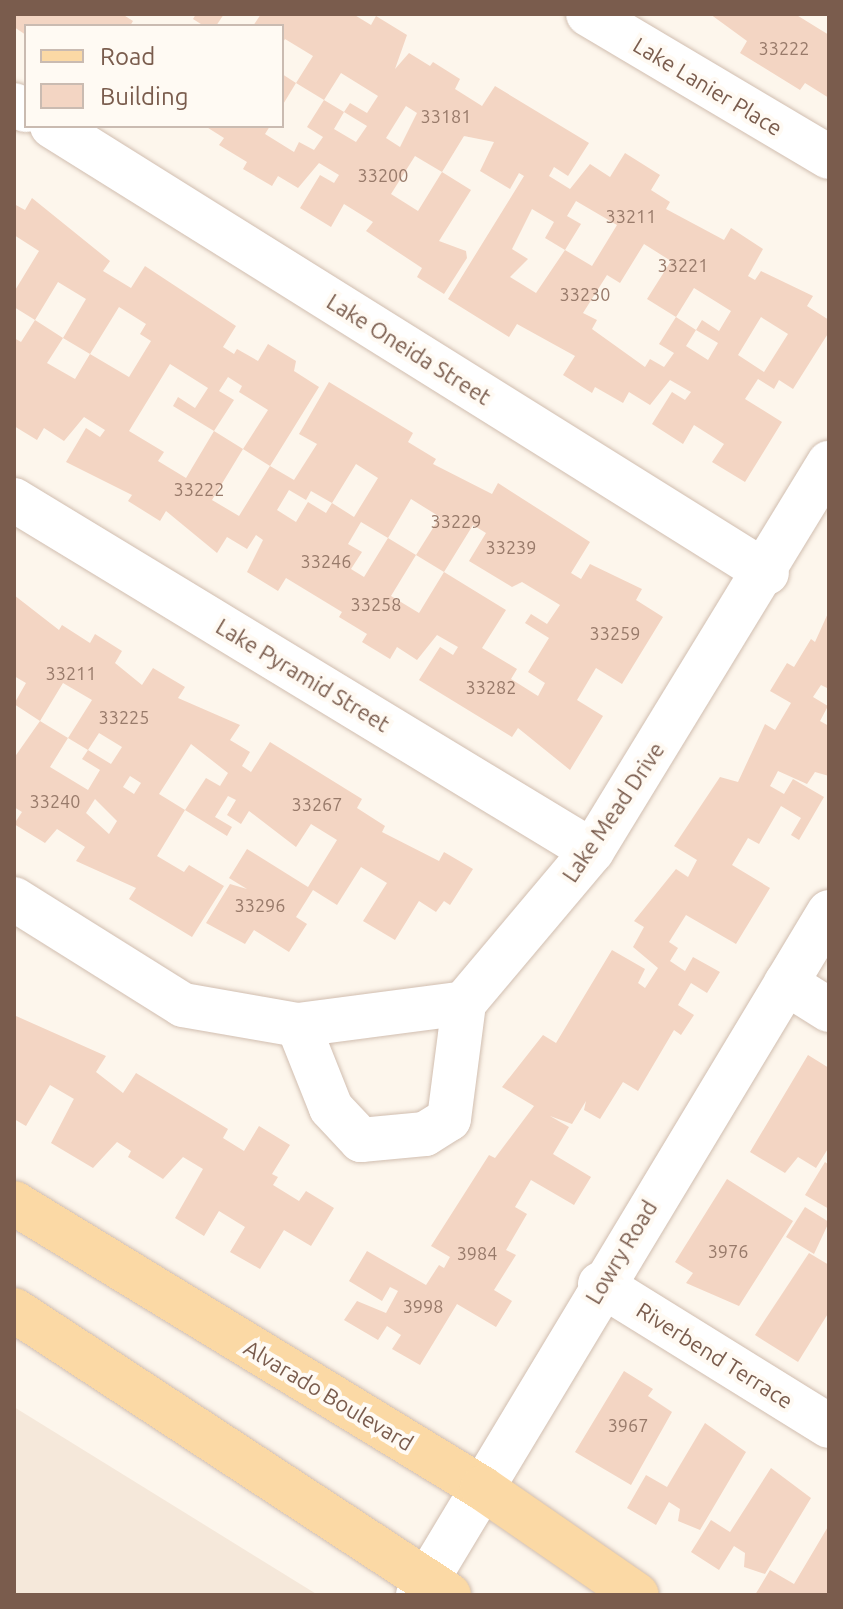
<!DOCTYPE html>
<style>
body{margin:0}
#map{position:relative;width:843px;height:1609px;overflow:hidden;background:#fdf6ec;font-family:Ubuntu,sans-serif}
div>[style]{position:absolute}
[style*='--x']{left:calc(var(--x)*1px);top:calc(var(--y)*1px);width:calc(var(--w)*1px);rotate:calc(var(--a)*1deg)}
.residential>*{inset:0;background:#f5e8da}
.building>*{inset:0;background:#f3d5c3}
.roads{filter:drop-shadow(0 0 2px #d1beb0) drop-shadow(0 0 2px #d1beb0)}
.minor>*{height:44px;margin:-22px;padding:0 22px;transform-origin:22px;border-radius:22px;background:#fff}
.major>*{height:44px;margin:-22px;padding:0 22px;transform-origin:22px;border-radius:22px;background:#fbd9a5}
span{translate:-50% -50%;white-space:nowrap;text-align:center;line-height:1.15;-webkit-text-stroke:8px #fffaf3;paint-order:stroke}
.number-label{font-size:18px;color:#987a6a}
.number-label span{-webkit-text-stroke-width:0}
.street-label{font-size:22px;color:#7a5c4d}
.frame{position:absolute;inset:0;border:16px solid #7a5c4d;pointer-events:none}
.legend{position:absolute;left:24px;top:24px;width:260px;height:104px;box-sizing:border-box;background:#fffaf3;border:2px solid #cabbb1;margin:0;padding:10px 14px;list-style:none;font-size:24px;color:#7a5c4d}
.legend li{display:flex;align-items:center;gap:16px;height:40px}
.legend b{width:40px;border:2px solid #cabbb1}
</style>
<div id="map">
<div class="residential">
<i style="clip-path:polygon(14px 1407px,318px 1595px,14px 1595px)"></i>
</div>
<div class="building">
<i style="clip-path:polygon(14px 14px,122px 14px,133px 21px,130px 26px,26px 26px,26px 35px,14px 27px)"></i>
<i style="clip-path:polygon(196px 14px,224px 14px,216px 26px,204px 26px,193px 19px)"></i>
<i style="clip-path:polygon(evenodd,261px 14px,353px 14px,371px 25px,376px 16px,407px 35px,395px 69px,409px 53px,430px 66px,433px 62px,460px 79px,455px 89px,482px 106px,495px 86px,589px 143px,568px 176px,554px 167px,549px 176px,570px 189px,590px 164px,610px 177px,625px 153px,660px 175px,651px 190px,670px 202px,666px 209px,724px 240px,731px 228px,763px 249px,748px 276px,755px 280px,761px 271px,813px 296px,807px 306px,829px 320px,829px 332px,793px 389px,779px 380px,774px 389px,758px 379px,745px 399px,782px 422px,745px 482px,712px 462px,724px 444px,694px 425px,683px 444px,652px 424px,672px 392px,685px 400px,691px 392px,670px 380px,650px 405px,629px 392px,623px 403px,595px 387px,592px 393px,563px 375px,575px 356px,517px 324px,509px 337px,448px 299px,524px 176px,519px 173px,510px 189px,480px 171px,494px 142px,464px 136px,442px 172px,471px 190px,439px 241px,466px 251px,467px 258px,444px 294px,417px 277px,422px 268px,366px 231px,373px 222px,344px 204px,331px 227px,300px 208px,320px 175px,334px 183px,339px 175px,319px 163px,298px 188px,278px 176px,272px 186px,243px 169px,247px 162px,219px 145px,224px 138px,205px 126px,270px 126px,265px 134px,294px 152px,299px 142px,314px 150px,323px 137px,307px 127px,324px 100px,296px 83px,313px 56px,285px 39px,282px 44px,282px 26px,253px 26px,261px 14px,341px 73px,378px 96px,367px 113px,350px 103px,344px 112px,367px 126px,356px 142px,334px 129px,344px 112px,324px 100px,341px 73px,261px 14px,406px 106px,417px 113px,400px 147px,386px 138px,406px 106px,261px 14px,415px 156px,442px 172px,418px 211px,391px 194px,415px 156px,261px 14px,576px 201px,617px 225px,592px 266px,565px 250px,581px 224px,567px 216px,576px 201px,261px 14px,532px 209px,554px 222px,545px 238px,565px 250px,536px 293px,510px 277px,528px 259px,512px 249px,532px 209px,261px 14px,644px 244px,671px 261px,647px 299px,676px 317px,694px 288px,731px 311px,719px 331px,702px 320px,696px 330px,718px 343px,708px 360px,686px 346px,696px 330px,676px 317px,659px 344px,674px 353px,664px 367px,650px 359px,645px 367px,592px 329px,597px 320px,583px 313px,607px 275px,620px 283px,644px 244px,261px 14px,761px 317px,788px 334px,764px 372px,738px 355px,761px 317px)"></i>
<i style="clip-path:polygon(710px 14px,795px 14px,829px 35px,829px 98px,805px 83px,800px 90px,740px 53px,747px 41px)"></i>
<i style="clip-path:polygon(282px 74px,296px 83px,282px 106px)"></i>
<i style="clip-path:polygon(evenodd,32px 198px,110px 261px,103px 271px,131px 288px,145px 266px,236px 326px,223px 347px,234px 354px,237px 349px,258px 361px,268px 344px,296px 361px,294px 371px,319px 387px,270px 466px,294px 480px,317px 444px,299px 434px,329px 382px,413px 433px,408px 442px,436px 459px,433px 464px,492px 494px,498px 483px,590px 542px,571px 573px,581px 579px,590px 564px,642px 589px,636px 600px,663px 617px,622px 684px,596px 668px,577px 700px,603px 716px,570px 770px,518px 728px,512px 737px,419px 680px,440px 647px,453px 655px,458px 647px,437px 635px,417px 660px,397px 647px,390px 659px,362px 642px,367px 634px,339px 617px,342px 612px,286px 578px,278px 591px,247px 572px,263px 540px,256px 535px,247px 549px,227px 537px,217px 553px,166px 511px,160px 521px,128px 501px,132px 495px,66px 462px,86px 428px,100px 437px,105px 430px,84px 417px,64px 441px,44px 428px,37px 440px,14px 426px,14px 338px,21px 342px,35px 320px,63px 338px,47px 363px,75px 379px,90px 354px,63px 338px,86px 299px,58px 282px,35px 320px,14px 307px,14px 292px,39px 251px,14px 235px,14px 204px,25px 210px,32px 198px,119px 307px,146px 324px,140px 334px,151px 341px,129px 377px,90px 354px,119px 307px,32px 198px,170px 364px,208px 388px,195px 408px,178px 397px,173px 406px,214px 431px,234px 400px,219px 391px,228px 377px,242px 386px,239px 392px,268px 410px,243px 449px,270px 466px,239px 516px,212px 500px,243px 449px,214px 431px,186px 478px,158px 461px,164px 452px,129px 431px,170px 364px,32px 198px,356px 464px,378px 478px,354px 517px,332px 503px,326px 513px,308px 502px,296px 522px,277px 510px,289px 490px,306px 500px,311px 491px,332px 503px,356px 464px,32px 198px,411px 499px,440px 517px,416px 555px,444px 572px,419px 613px,391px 596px,416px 555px,388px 538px,411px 499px,32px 198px,361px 522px,388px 538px,364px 577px,351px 569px,362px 552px,348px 544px,361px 522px,32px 198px,473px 525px,486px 533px,469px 561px,512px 587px,522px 582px,560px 605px,547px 624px,531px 614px,525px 623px,549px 638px,528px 672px,545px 683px,538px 696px,511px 679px,517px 669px,482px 648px,506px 610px,444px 572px,473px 525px)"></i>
<i style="clip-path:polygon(evenodd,14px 595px,59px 630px,62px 625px,90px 643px,95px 634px,122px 651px,115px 663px,142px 685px,153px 668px,185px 687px,178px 698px,240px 725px,230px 740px,250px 752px,242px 766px,251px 772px,270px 742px,362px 799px,357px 808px,385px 826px,382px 832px,439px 861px,444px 852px,473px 869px,450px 905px,444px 901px,436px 912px,419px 901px,395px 940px,363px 921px,387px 883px,361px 867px,337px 905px,313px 890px,296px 917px,307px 924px,289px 952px,254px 930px,245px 944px,206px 923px,230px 884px,247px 889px,229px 878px,247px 849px,308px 887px,337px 840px,311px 824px,296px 847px,249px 811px,241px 824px,227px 815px,236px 800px,228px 796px,215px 817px,232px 827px,227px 836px,185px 810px,206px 778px,220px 786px,228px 773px,191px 744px,159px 794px,185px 810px,157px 856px,184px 872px,189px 865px,224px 886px,192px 937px,129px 899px,136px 888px,76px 861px,85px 847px,57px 829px,45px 843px,14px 824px,22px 812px,14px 807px,14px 758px,40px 721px,14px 704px,26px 683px,14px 676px,14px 595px,63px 683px,92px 700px,68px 738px,88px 750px,82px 759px,100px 770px,88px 790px,50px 767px,68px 738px,40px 721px,63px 683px,14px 595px,99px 733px,122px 747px,111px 764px,88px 750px,99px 733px,14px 595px,130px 776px,141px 783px,134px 794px,123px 787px,130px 776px,14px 595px,95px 799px,117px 821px,109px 834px,86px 813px,95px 799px)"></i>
<i style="clip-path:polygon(829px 611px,829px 689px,821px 685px,813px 697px,828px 706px,820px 721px,829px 726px,829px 776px,815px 772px,807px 784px,778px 771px,770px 786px,784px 794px,793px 779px,824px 797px,799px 840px,791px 835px,801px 818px,781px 806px,759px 844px,748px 838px,732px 865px,770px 888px,736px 944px,686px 915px,669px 942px,678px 948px,670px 961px,685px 971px,693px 957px,720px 972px,707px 993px,691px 983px,678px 1005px,694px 1015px,681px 1035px,674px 1030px,638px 1091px,623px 1082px,600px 1119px,584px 1110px,586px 1101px,572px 1124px,550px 1116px,569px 1127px,553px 1154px,591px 1177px,574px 1205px,531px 1180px,515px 1207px,527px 1214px,506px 1250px,516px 1255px,494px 1290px,512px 1301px,496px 1327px,457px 1304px,420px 1365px,392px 1349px,401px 1335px,387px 1326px,378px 1340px,344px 1320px,357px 1301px,386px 1313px,398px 1291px,390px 1287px,382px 1301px,349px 1281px,367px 1251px,426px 1285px,439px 1265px,444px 1268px,450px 1257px,431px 1246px,489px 1155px,495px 1158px,534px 1106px,502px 1087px,543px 1035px,556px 1043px,612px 950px,645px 969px,638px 983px,645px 988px,658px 968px,633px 947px,644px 927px,634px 921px,676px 869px,688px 877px,697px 860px,674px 846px,720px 777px,738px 782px,765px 724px,775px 730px,791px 703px,770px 691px,787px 663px,794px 667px,811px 639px,815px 642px)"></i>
<i style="clip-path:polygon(16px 1016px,106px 1056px,96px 1072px,123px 1093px,136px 1073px,228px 1129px,223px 1138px,244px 1151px,259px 1126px,290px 1145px,272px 1174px,278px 1177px,273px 1185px,299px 1201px,306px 1191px,334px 1208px,311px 1246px,284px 1230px,260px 1269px,230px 1252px,245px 1227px,219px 1211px,204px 1236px,175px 1218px,203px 1169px,183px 1157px,163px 1179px,128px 1157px,131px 1151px,117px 1142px,93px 1168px,51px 1143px,79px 1089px,74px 1099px,50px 1085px,26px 1126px,14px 1119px)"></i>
<i style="clip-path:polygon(808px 1055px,829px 1068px,829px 1147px,816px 1168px,798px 1157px,785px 1173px,750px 1152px)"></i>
<i style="clip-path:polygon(825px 1162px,829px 1165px,829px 1209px,805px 1195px)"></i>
<i style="clip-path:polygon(727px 1179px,793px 1221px,739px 1306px,686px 1283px,693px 1273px,675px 1262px)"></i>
<i style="clip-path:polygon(805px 1207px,829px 1222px,814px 1254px,786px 1237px)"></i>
<i style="clip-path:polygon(809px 1253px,829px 1265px,829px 1312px,798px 1362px,755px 1335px)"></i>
<i style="clip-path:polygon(624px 1371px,653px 1389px,648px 1396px,672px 1412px,631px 1485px,575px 1452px)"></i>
<i style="clip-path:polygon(705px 1423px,746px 1452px,700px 1530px,678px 1521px,680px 1509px,669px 1502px,656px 1525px,627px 1508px,646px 1475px,667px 1487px)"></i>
<i style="clip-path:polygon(771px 1468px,811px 1498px,765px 1574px,744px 1567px,745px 1553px,734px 1546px,719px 1570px,691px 1552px,711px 1520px,730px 1532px)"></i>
<i style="clip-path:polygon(829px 1525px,829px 1595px,755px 1595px,770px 1570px,794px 1584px)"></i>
</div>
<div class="roads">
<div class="minor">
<i style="--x:588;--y:14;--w:280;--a:30.7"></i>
<i style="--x:14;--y:105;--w:13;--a:23"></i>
<i style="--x:52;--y:126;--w:843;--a:32.01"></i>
<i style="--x:14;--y:500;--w:676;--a:31.27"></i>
<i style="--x:14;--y:899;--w:199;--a:32.1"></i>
<i style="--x:183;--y:1005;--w:117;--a:9.9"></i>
<i style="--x:298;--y:1025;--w:167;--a:-7.5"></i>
<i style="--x:464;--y:1003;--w:199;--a:-49.9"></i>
<i style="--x:592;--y:851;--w:455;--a:-58.6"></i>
<i style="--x:786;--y:983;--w:51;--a:32.1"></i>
<i style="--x:298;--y:1025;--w:89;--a:68.3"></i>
<i style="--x:331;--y:1108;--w:44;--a:46.8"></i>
<i style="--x:361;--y:1140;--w:64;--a:-5.4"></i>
<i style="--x:425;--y:1134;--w:28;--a:-32"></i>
<i style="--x:449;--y:1119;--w:117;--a:-82.6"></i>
<i style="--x:600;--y:1284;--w:269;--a:31.8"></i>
<i style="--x:418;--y:1595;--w:797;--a:-58.96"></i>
</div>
<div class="major">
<i style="--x:14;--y:1203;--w:548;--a:31.34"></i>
<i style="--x:482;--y:1488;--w:188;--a:34.6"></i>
<i style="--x:14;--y:1310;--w:520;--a:33.23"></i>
</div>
</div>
<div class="number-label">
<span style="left:784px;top:48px">33222</span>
<span style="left:446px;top:116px">33181</span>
<span style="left:383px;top:175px">33200</span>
<span style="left:631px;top:216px">33211</span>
<span style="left:683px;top:265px">33221</span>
<span style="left:585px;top:294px">33230</span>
<span style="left:199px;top:489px">33222</span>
<span style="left:456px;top:521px">33229</span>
<span style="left:511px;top:547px">33239</span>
<span style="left:326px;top:561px">33246</span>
<span style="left:376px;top:604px">33258</span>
<span style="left:615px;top:633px">33259</span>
<span style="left:71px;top:673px">33211</span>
<span style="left:491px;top:687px">33282</span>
<span style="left:124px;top:717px">33225</span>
<span style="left:55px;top:801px">33240</span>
<span style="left:317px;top:804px">33267</span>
<span style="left:260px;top:905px">33296</span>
<span style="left:728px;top:1251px">3976</span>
<span style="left:477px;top:1253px">3984</span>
<span style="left:423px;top:1306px">3998</span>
<span style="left:628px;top:1425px">3967</span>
</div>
<div class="street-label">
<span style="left:708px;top:86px;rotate:31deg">Lake Lanier Place</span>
<span style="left:409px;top:349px;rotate:32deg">Lake Oneida Street</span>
<span style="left:303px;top:675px;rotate:31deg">Lake Pyramid Street</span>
<span style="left:613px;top:812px;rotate:-56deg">Lake Mead Drive</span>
<span style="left:621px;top:1252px;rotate:-59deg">Lowry Road</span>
<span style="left:715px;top:1355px;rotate:32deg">Riverbend Terrace</span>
<span style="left:329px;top:1395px;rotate:31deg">Alvarado Boulevard</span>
</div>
<div class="frame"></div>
<ul class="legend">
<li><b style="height:10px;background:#fbd9a5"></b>Road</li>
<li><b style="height:22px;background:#f3d5c3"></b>Building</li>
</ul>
</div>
